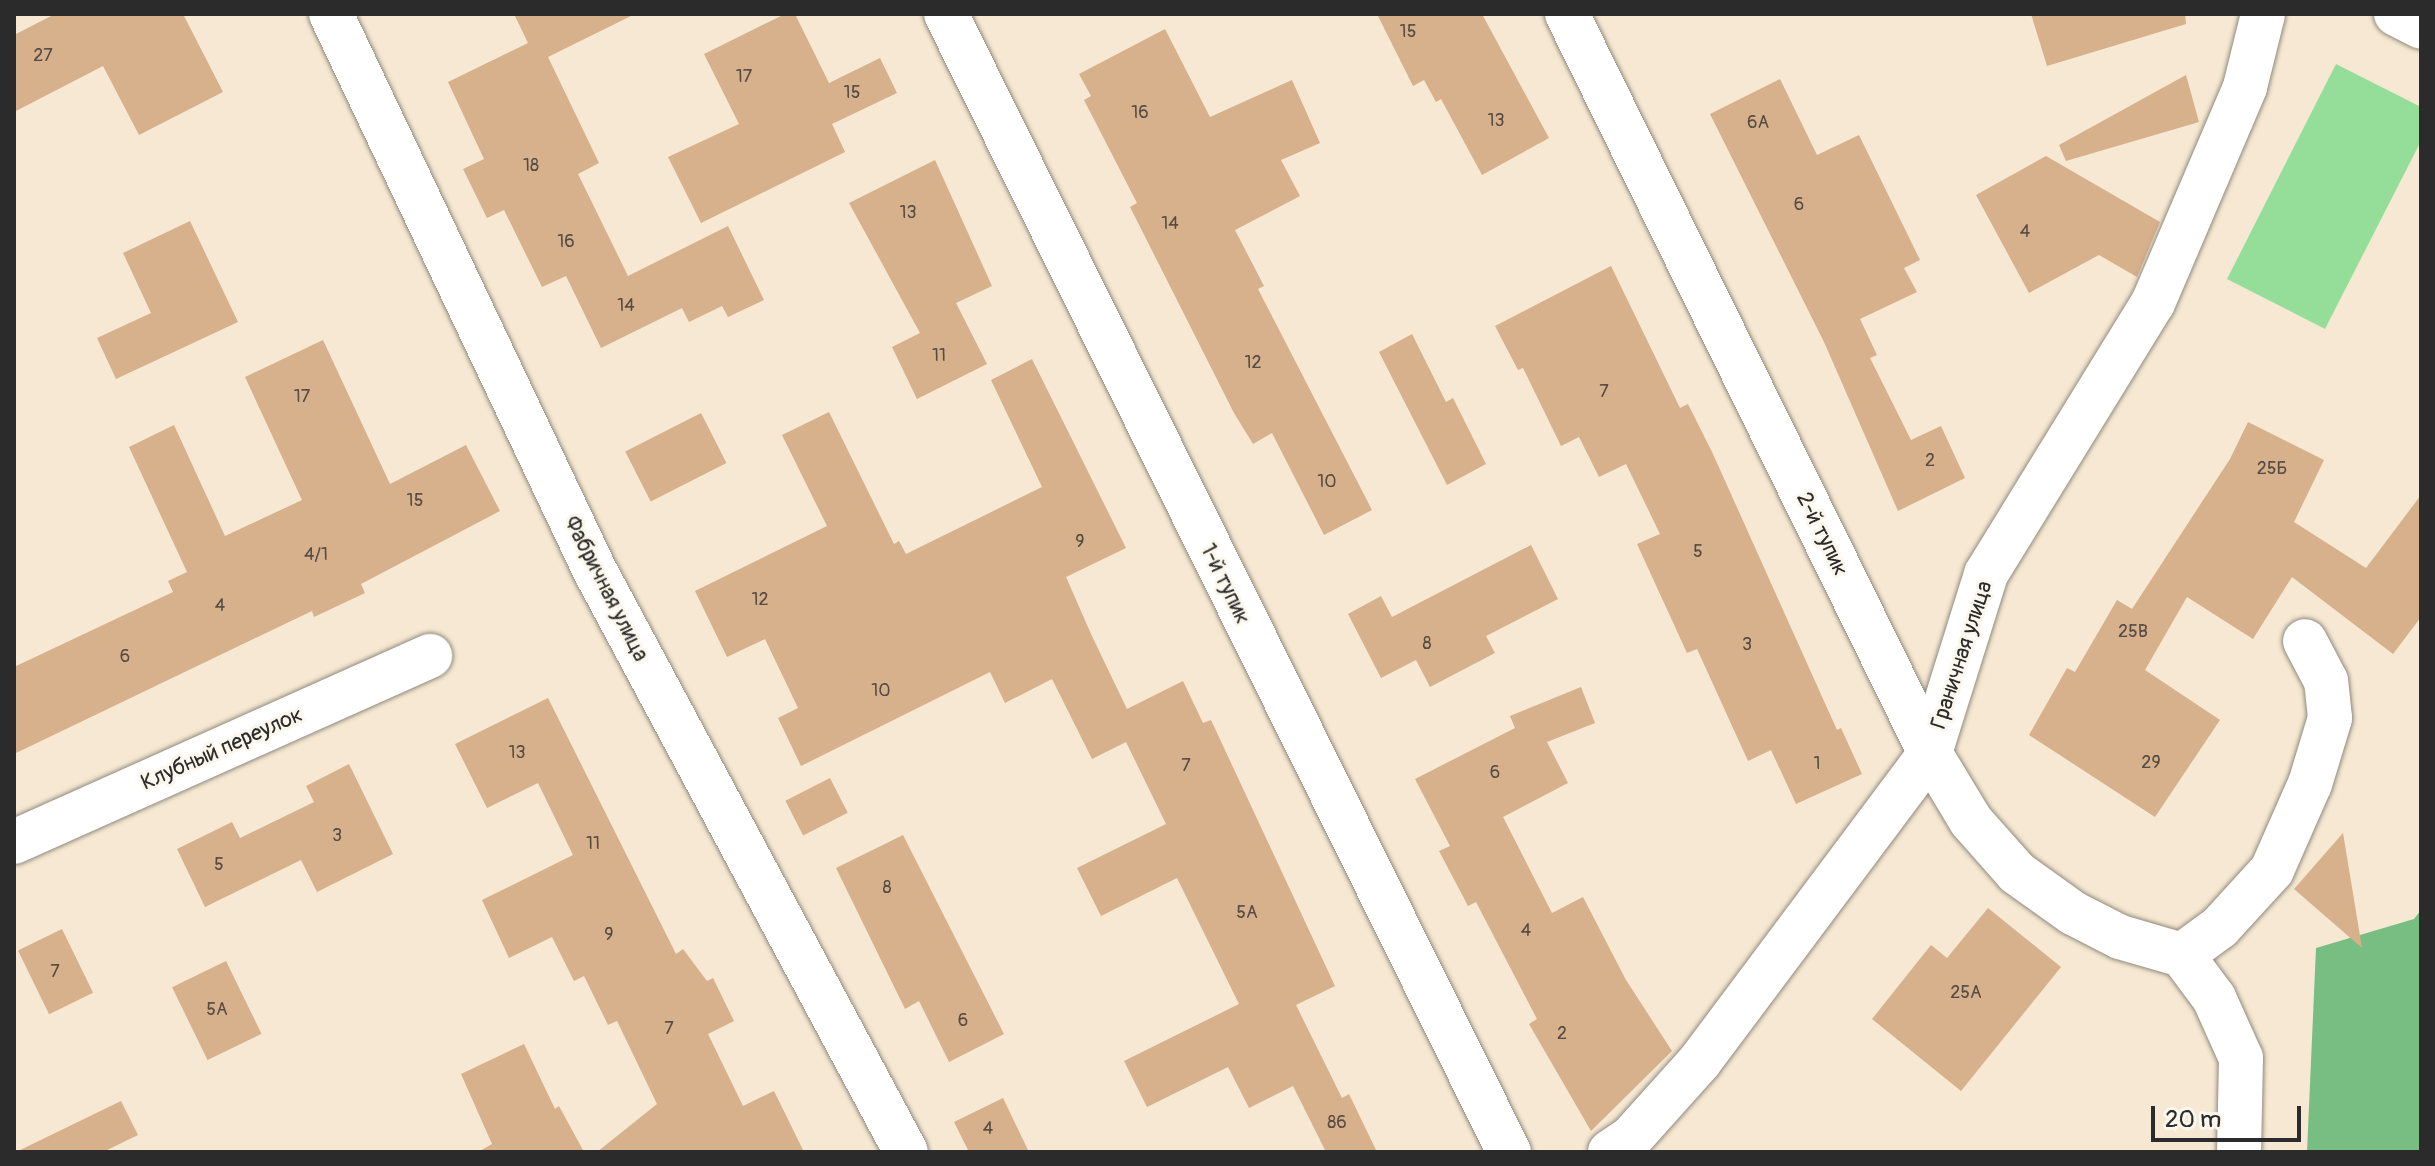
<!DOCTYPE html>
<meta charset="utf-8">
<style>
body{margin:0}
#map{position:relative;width:2435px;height:1166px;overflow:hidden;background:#f6e8d2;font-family:Pangolin,sans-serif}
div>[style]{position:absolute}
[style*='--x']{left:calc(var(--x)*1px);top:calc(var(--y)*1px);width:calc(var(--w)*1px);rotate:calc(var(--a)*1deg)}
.green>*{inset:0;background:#95de99}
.forest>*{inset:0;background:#78bd81}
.building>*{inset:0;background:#d7b08c;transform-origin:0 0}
.roads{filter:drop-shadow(0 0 2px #908a7e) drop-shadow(0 0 2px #908a7e)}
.minor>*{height:44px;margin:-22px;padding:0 22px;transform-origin:22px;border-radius:22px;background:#fff}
span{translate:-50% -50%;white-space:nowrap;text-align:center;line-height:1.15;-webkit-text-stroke:6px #fbf7ec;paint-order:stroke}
.number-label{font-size:18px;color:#564c43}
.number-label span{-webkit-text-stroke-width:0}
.street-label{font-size:22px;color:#2b2b2b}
.frame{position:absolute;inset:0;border:16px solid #2b2b2b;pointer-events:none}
.scale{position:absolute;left:2151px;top:1106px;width:150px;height:36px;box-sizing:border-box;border:4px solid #2b2b2b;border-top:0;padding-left:10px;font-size:24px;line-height:28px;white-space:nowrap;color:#2b2b2b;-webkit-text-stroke:6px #fbf7ec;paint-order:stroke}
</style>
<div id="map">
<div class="green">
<i style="clip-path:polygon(2336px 64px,2421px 107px,2421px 141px,2325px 329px,2227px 279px)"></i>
</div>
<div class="forest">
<i style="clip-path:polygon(2421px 910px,2421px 1152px,2307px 1152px,2316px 948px,2414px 919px)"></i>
</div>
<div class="building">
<i style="clip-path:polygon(55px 14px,183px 14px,223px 92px,139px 135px,103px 66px,14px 112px,14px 35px)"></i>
<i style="clip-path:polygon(514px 14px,635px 14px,548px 57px,599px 163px,578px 174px,628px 276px,728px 226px,764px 300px,728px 317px,722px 306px,689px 322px,682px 308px,601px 348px,566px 276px,542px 287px,504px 210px,487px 218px,463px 169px,484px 159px,448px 82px,528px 43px)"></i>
<i style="clip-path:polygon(785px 14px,795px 14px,829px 83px,880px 58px,897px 93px,832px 124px,845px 152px,701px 223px,668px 157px,739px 124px,704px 54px)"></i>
<i style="clip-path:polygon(1377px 14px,1482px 14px,1549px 138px,1482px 175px,1441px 99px,1436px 102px,1424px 80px,1413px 86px)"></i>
<i style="clip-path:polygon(2031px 14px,2185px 14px,2186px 24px,2047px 66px)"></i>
<i style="clip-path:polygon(1165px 29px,1210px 117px,1292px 80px,1320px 143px,1281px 160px,1300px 196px,1235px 230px,1264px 286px,1258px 289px,1372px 510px,1324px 535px,1272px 433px,1253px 444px,1234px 413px,1130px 207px,1137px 203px,1084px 100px,1091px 96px,1079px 74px)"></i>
<i style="clip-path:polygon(2186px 75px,2199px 122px,2066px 161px,2059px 145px)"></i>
<i style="clip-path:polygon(1780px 79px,1817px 155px,1859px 135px,1920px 260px,1904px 268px,1917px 292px,1860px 319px,1877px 355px,1870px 358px,1911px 440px,1941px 426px,1965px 478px,1898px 511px,1824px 342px,1710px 114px)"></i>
<i style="clip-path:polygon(2046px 156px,2160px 222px,2137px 277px,2099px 255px,2029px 293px,1976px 195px)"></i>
<i style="clip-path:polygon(935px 160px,992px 286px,956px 303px,987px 364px,917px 399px,892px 347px,920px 333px,849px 203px)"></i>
<i style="clip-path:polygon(190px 221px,238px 322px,116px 379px,97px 338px,151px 313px,123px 253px)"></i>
<i style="clip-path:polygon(1611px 266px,1680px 408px,1688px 404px,1713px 454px,1837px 730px,1841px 728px,1862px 774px,1796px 804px,1771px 750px,1748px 761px,1697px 649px,1687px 653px,1637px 544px,1660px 534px,1626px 464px,1599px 477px,1579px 437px,1561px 446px,1523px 368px,1518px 370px,1495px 326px)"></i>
<i style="clip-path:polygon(1412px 334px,1446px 402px,1453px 398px,1486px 464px,1447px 485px,1379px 352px)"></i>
<i style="clip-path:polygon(323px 340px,390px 484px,466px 445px,500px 511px,361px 584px,365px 593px,314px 617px,312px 611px,14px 754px,14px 667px,173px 592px,168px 581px,187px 572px,129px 447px,174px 425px,225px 536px,302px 500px,245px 377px)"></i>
<i style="clip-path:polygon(1032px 359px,1126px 548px,1066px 577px,1091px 634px,1127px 709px,1183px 681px,1203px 723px,1211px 720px,1335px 986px,1296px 1005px,1342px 1098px,1349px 1094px,1377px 1152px,1326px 1152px,1293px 1086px,1249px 1108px,1228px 1067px,1147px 1107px,1124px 1061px,1239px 1004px,1177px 878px,1101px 916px,1077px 868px,1166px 824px,1126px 742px,1092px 759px,1052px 679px,1005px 703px,990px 672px,801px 766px,778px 718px,798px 708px,765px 639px,727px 657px,695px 591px,827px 526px,782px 435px,829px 412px,894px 544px,899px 541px,906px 554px,1042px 487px,991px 380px)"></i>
<i style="left:701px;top:413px;width:56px;height:85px;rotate:63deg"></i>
<i style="clip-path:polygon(2248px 422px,2324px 460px,2294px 522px,2366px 568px,2421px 495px,2421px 617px,2393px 654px,2292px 577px,2253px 639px,2187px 597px,2145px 670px,2220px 720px,2155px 817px,2029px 735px,2067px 668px,2075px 672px,2117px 600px,2132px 609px,2230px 459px)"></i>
<i style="clip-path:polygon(1531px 545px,1558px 599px,1486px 636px,1495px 653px,1430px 687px,1416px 660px,1381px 678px,1348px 614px,1381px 596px,1392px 617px)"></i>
<i style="clip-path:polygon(1581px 687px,1595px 723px,1547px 742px,1568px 783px,1503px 817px,1552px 913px,1583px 897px,1626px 980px,1672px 1051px,1591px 1131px,1529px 1024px,1537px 1019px,1476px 902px,1468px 906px,1439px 851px,1450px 846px,1415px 779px,1515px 728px,1510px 716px)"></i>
<i style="clip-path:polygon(548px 698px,676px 954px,683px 949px,707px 981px,713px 978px,734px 1021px,708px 1034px,743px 1106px,774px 1091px,804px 1152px,597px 1152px,657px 1104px,617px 1021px,608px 1025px,584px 976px,574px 981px,552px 937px,509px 958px,482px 900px,573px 855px,538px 783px,487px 808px,455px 744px)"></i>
<i style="clip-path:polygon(349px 764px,393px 854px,317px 892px,301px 860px,205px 907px,177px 849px,232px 822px,240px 838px,314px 802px,306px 786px)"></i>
<i style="left:830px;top:778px;width:39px;height:50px;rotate:63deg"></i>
<i style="clip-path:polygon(2343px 833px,2362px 948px,2294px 889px)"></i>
<i style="clip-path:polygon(903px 835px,1004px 1034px,949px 1062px,919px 1001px,905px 1009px,836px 868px)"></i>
<i style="clip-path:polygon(1988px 908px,2061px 967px,1961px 1091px,1872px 1019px,1931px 945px,1947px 958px)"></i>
<i style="left:62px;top:929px;width:71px;height:49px;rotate:64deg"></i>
<i style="left:226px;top:961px;width:81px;height:60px;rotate:64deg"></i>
<i style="clip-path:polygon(524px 1044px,555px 1109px,559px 1106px,584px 1152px,478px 1152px,492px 1144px,461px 1074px)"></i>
<i style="clip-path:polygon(1003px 1098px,1029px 1152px,969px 1152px,954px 1122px)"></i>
<i style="clip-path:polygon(121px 1101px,138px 1135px,103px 1152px,16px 1152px)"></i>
</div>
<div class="roads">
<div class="minor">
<i style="--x:331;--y:14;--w:614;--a:64.64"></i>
<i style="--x:594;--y:569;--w:661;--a:61.85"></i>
<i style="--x:946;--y:14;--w:1270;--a:63.68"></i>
<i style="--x:1567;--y:14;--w:823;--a:63.84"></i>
<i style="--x:1930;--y:753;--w:79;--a:58.9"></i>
<i style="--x:1971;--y:821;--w:69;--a:48.5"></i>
<i style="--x:2017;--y:873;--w:69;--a:35.5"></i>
<i style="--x:2073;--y:913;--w:53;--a:27.1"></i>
<i style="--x:2120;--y:937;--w:65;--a:16.2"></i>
<i style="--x:2396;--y:14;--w:28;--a:27"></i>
<i style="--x:14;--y:842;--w:456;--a:-24.1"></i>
<i style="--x:2182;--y:955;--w:47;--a:-36.4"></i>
<i style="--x:2220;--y:927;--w:77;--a:-47.6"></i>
<i style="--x:2272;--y:870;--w:94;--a:-66.2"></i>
<i style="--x:2310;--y:784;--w:69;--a:-73.1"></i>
<i style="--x:2330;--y:718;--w:37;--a:-96"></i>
<i style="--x:2326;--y:681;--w:45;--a:-117.7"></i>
<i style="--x:2182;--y:955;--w:54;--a:53.3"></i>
<i style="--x:2214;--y:998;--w:66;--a:65.8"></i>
<i style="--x:2241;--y:1058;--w:94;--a:91.2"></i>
<i style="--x:1610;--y:1152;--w:25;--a:-34"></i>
<i style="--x:1631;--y:1138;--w:103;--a:-48.1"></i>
<i style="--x:1700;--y:1061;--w:384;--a:-53.2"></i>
<i style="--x:1930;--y:753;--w:188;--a:-72.6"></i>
<i style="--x:1986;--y:574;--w:318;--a:-58.4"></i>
<i style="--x:2153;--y:303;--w:235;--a:-66.9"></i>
<i style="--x:2245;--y:87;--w:75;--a:-76.1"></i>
</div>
</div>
<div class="number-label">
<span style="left:1408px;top:32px">15</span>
<span style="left:43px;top:56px">27</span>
<span style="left:744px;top:77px">17</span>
<span style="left:852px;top:93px">15</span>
<span style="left:1140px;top:113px">16</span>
<span style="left:1496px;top:121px">13</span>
<span style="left:1758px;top:123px">6А</span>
<span style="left:531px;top:166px">18</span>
<span style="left:1799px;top:205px">6</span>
<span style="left:908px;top:213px">13</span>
<span style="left:1170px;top:224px">14</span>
<span style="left:2025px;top:232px">4</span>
<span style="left:566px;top:242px">16</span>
<span style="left:626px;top:306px">14</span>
<span style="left:939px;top:356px">11</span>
<span style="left:1253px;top:363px">12</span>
<span style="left:1604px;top:392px">7</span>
<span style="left:302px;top:397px">17</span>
<span style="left:1930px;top:461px">2</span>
<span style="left:2272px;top:469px">25Б</span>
<span style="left:1327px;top:482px">10</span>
<span style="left:415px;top:501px">15</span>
<span style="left:1080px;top:542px">9</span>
<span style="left:1698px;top:552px">5</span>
<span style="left:316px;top:555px">4/1</span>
<span style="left:760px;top:600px">12</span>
<span style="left:220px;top:606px">4</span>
<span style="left:2133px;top:632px">25В</span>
<span style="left:1427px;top:644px">8</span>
<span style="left:1747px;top:645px">3</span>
<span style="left:125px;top:657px">6</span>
<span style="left:881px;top:691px">10</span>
<span style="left:517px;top:753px">13</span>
<span style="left:2151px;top:763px">29</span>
<span style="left:1817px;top:764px">1</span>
<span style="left:1186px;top:766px">7</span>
<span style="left:1495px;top:773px">6</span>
<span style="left:337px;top:836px">3</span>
<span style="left:593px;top:844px">11</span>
<span style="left:219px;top:865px">5</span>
<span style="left:887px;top:888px">8</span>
<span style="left:1247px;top:913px">5А</span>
<span style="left:1526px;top:931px">4</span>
<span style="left:609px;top:935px">9</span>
<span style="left:55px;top:972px">7</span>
<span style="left:1966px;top:993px">25А</span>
<span style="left:217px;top:1010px">5А</span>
<span style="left:963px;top:1021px">6</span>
<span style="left:669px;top:1029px">7</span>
<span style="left:1562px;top:1034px">2</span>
<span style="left:1337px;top:1123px">86</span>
<span style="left:988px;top:1129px">4</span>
</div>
<div class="street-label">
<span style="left:1822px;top:534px;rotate:64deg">2-й тупик</span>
<span style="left:1225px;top:584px;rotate:64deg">1-й тупик</span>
<span style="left:606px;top:589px;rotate:63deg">Фабричная улица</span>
<span style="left:1962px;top:655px;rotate:-72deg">Граничная улица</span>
<span style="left:222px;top:749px;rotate:-24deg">Клубный переулок</span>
</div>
<div class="frame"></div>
<div class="scale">20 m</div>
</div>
